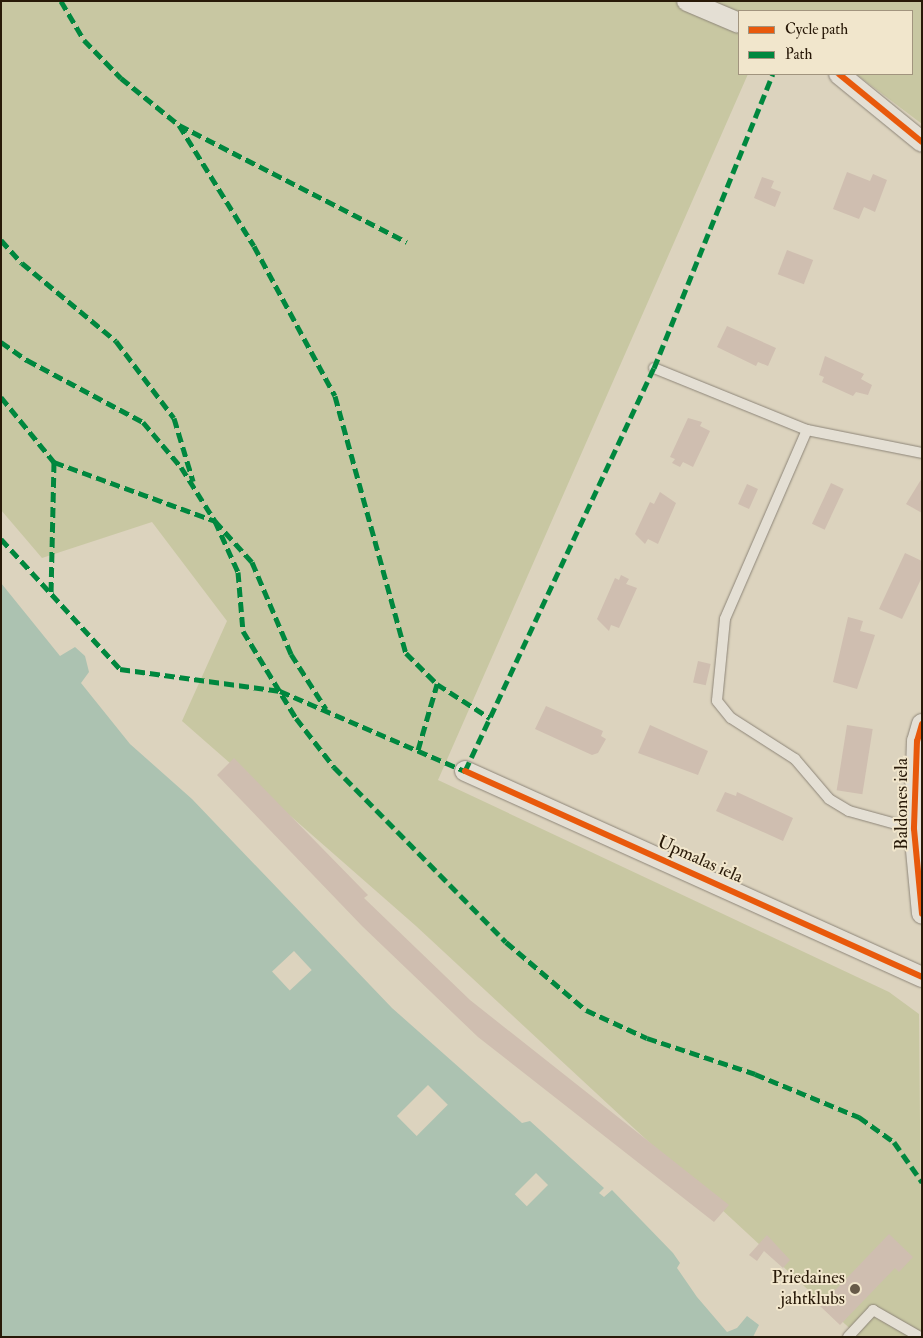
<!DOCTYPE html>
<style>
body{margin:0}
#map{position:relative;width:923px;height:1338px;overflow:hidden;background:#dcd3be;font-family:"IM FELL Double Pica",serif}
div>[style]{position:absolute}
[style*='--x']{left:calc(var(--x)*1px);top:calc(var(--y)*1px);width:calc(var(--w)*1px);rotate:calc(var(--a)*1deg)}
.green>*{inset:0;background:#c8c7a2}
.water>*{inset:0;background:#acc2b1}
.pier>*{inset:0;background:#dcd3be;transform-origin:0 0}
.building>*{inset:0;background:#cfbeb0;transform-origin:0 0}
.roads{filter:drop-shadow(0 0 1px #8d8578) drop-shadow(0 0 1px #8d8578)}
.lane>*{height:10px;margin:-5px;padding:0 5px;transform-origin:5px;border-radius:5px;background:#e4dfd4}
.street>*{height:20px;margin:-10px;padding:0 10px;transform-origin:10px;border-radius:10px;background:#e4dfd4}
.quiet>*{height:5px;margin-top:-2.5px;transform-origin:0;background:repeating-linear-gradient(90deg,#00873e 0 10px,transparent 0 15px)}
.cycleway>*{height:6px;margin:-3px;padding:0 3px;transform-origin:3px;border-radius:3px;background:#e8590c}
.dots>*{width:14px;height:14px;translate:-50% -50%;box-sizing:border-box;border:2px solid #f1e6cc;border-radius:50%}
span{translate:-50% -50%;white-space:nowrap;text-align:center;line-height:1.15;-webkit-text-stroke:4px #f1e6cc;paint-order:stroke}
.street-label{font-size:18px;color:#281908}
.poi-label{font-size:18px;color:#281908}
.right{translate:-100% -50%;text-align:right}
.frame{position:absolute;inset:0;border:2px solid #281908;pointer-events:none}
.legend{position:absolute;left:738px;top:10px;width:175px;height:65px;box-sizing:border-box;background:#f1e6cc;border:1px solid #a1947e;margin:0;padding:6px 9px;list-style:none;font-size:15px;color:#281908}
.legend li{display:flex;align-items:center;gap:10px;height:25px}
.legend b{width:25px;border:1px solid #a1947e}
</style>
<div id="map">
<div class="green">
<i style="clip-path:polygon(1px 1px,922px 1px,922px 124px,856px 74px,912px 74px,912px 11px,739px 11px,739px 74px,748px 74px,438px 780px,889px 992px,919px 1014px,922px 1337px,859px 1337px,416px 926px,182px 721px,227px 621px,152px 522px,42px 558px,1px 510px)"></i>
</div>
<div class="water">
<i style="clip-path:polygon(1px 583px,60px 656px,75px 647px,85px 656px,89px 672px,81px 683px,130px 744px,192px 799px,392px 1008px,522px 1123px,530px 1121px,604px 1188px,599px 1193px,604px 1197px,612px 1190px,673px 1253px,680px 1263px,677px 1268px,697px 1297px,727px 1332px,737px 1328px,747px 1316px,759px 1325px,753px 1337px,1px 1337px)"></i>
</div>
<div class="pier">
<i style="left:294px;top:951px;width:26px;height:30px;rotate:47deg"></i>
<i style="left:428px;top:1085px;width:28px;height:44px;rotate:45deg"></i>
<i style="left:536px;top:1173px;width:17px;height:30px;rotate:45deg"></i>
</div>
<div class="building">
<i style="clip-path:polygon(847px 172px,870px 181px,873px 174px,887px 180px,875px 212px,864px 207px,859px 219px,833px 209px)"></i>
<i style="clip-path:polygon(762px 177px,774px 181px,771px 188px,781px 192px,775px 207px,754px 198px)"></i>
<i style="left:787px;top:250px;width:28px;height:26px;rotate:21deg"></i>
<i style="clip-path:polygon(727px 326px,776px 348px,768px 366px,758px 362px,756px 366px,717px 347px)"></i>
<i style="clip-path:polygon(825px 356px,864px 374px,861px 379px,872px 385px,868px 395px,856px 392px,853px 396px,822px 382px,824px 377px,819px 375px)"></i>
<i style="clip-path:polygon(688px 418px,702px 422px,700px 426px,710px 431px,693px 467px,683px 462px,680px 467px,672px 463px,675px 459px,670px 457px)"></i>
<i style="clip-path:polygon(922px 478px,922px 513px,906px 504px)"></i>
<i style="left:831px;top:483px;width:14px;height:45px;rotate:25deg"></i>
<i style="left:747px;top:484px;width:12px;height:22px;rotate:24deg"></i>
<i style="clip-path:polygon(660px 492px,676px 503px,658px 544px,648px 539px,645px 544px,635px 534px,650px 502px,654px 504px)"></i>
<i style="clip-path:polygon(905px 553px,922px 561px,922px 577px,902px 619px,879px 609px)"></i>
<i style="clip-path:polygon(621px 575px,629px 579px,626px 584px,637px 588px,619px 628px,611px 625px,609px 631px,597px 619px,615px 578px,619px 580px)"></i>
<i style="clip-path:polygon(848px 617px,863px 621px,860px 631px,875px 635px,857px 689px,833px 682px)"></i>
<i style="left:698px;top:661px;width:13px;height:22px;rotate:13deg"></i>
<i style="clip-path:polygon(546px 706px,603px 731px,601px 736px,606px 739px,598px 753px,592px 755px,535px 729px)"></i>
<i style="clip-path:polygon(650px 725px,708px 751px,698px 775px,638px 753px)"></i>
<i style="left:847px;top:725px;width:26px;height:66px;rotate:9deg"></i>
<i style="clip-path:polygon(234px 758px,364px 891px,368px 895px,364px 898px,470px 1000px,729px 1205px,714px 1222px,478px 1037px,362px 926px,217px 775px)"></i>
<i style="clip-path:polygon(725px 792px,736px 796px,737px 792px,793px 818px,783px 841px,716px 811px)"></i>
<i style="clip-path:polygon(889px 1234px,913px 1257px,899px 1272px,895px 1268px,840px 1325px,820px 1306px)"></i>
<i style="clip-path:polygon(767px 1235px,790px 1260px,783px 1268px,764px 1251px,757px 1261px,749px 1255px)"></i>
</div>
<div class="roads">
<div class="lane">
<i style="--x:654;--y:368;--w:165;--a:22.1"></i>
<i style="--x:807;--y:430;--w:117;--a:11.3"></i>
<i style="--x:807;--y:430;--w:206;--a:113.5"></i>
<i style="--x:725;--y:619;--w:82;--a:95.6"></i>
<i style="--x:717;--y:701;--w:22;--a:51"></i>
<i style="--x:731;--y:718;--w:76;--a:32.6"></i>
<i style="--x:795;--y:759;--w:52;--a:49.6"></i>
<i style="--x:829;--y:799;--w:23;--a:31"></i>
<i style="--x:849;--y:811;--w:67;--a:15.5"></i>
<i style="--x:848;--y:1337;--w:37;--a:-47"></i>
<i style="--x:873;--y:1310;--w:54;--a:29.9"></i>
</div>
<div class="street">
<i style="--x:687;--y:1;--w:56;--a:22.9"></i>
<i style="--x:839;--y:74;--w:107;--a:39.3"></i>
<i style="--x:922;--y:724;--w:18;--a:106"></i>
<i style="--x:917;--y:741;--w:88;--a:92"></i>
<i style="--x:914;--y:829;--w:85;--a:84.6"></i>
<i style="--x:465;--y:771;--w:501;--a:24.26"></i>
</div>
</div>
<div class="quiet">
<i style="--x:61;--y:1;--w:45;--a:59.5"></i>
<i style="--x:84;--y:40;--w:53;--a:45.8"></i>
<i style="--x:121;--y:78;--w:75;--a:39"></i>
<i style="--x:179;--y:125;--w:256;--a:27.2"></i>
<i style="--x:179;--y:125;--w:142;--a:58.2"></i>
<i style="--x:254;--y:246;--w:170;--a:61.6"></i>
<i style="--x:335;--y:396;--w:267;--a:74.6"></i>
<i style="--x:406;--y:653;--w:44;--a:45"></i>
<i style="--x:437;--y:684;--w:63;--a:32.7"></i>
<i style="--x:1;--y:240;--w:31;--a:48"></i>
<i style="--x:22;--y:263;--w:122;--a:39.7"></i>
<i style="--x:116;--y:341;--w:96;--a:53"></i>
<i style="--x:174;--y:418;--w:66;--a:73.2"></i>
<i style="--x:1;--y:342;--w:32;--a:35"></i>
<i style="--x:27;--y:360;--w:132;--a:28.1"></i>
<i style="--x:143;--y:422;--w:59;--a:49.8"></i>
<i style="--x:181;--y:467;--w:64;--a:57.8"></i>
<i style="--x:215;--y:521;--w:56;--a:65.7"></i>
<i style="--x:238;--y:572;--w:59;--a:85.2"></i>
<i style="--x:243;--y:631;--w:102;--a:58.7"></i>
<i style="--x:296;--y:718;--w:62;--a:52.2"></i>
<i style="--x:334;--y:767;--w:245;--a:45.5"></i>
<i style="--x:506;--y:942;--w:105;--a:40.4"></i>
<i style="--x:586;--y:1010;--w:67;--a:24.7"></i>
<i style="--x:647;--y:1038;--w:114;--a:18.4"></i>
<i style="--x:755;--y:1074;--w:113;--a:22.5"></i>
<i style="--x:859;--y:1117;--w:43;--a:35.5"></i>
<i style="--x:894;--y:1142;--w:49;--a:55"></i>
<i style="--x:1;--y:397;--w:84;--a:50.8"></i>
<i style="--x:54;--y:462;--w:134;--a:91.3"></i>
<i style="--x:54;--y:462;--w:171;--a:20.1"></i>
<i style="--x:215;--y:521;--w:55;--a:47.9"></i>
<i style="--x:252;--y:562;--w:100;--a:67"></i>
<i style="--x:291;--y:654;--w:65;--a:57.5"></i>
<i style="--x:1;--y:539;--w:176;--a:47.5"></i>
<i style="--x:120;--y:669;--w:162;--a:7.8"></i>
<i style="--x:280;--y:691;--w:202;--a:23.4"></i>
<i style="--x:465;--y:771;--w:445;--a:-64.9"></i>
<i style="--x:654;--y:368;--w:317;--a:-68"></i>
<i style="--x:418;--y:750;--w:69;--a:-73.9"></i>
</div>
<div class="cycleway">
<i style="--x:839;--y:74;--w:107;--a:39.3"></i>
<i style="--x:922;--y:724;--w:18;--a:106"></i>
<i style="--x:917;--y:741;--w:88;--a:92"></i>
<i style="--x:914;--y:829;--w:85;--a:84.6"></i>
<i style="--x:465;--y:771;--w:501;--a:24.26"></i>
</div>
<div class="dots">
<i style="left:855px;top:1289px;background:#675a48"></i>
</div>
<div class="street-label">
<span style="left:902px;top:804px;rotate:-90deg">Baldones iela</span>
<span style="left:700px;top:860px;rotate:24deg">Upmalas iela</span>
</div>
<div class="poi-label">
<span class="right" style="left:845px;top:1289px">Priedaines<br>jahtklubs</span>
</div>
<div class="frame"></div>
<ul class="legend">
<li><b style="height:6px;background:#e8590c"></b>Cycle path</li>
<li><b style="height:6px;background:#00873e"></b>Path</li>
</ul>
</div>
